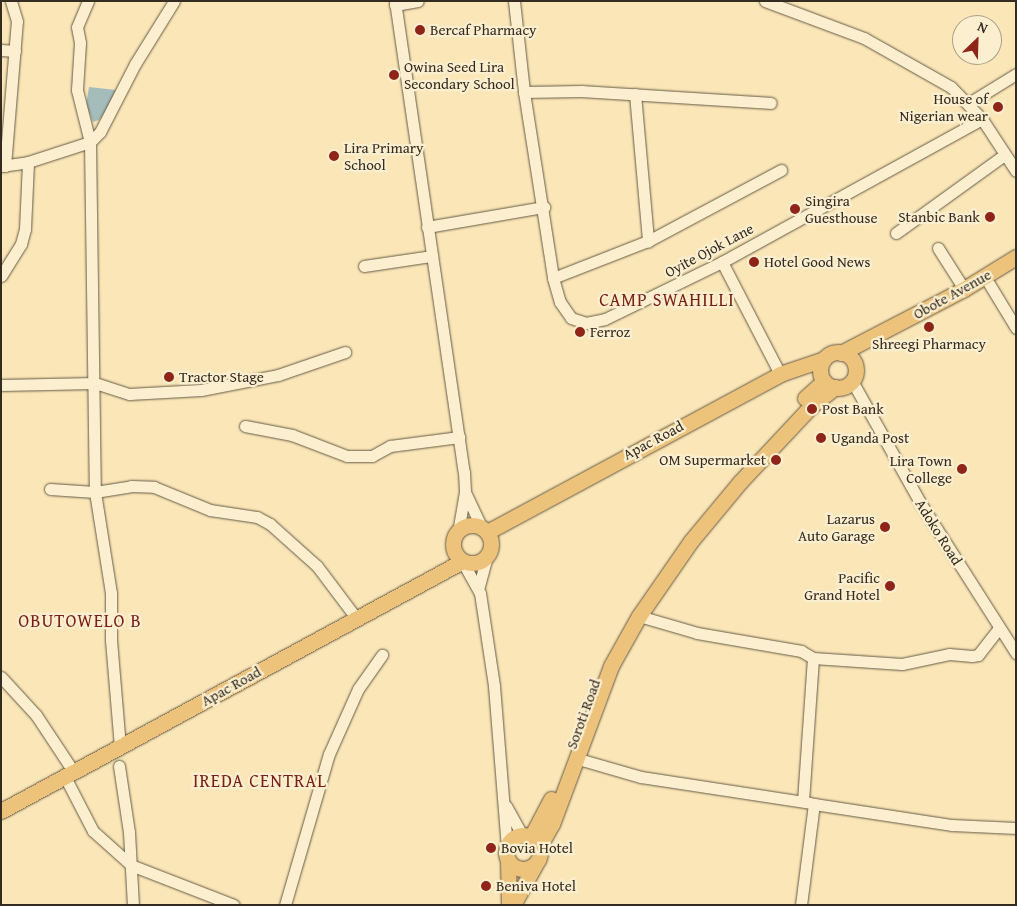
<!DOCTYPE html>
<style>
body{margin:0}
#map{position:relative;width:1017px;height:906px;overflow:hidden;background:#fae6b6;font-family:"Gentium Book Plus",serif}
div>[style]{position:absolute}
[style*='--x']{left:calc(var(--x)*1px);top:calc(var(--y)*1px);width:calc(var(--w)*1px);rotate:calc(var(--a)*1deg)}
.water>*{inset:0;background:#a4bcba}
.roads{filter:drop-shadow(0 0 1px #665a46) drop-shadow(0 0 1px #665a46)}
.minor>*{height:11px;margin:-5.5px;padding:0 5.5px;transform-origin:5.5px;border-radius:5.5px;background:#fcefd0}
.major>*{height:15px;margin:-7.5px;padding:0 7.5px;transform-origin:7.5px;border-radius:7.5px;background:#edc37b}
.major>.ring{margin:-7.5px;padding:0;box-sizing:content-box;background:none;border:15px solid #edc37b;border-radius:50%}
.dots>*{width:14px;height:14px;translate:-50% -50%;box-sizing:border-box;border:2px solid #fcefd0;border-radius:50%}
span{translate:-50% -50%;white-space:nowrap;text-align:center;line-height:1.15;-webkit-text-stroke:4.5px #fcefd0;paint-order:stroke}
.poi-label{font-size:15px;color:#342c21}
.left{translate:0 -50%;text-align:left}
.right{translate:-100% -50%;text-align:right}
.street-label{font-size:15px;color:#342c21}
.quarter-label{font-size:18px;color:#7a1f14;letter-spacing:1px}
.frame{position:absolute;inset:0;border:2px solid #342c21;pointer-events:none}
.north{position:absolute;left:952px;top:15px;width:50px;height:50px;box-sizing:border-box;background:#fcefd0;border:1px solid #aca18a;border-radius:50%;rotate:24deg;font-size:14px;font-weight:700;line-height:20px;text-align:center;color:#342c21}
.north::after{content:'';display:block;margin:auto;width:18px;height:22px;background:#8f2418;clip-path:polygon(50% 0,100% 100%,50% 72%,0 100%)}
</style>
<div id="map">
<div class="water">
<i style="clip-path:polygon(89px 87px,116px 90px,108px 110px,99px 120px,93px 122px,86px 105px)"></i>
</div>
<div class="roads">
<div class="minor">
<i style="--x:88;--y:1;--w:28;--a:113"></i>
<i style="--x:77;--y:27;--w:16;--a:79"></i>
<i style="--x:80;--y:43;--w:47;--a:93.7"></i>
<i style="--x:77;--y:90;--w:54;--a:76"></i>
<i style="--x:90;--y:142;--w:350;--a:89.2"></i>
<i style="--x:95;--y:492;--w:102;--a:81"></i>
<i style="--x:111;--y:593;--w:47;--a:90"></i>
<i style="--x:111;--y:640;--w:107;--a:85.2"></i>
<i style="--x:395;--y:1;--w:476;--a:81.7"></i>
<i style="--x:464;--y:472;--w:20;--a:87"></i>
<i style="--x:465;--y:492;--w:41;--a:99.9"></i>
<i style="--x:514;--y:1;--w:92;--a:83.7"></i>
<i style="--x:524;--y:92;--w:188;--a:81.1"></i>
<i style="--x:553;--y:278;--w:25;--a:74"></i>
<i style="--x:560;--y:302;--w:19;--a:55"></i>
<i style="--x:571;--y:318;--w:16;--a:18"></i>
<i style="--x:586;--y:323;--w:19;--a:-12"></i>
<i style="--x:605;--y:319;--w:130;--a:-26"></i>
<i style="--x:722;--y:262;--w:297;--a:-28.8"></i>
<i style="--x:765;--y:1;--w:106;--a:20.5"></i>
<i style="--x:864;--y:38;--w:100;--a:29.4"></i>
<i style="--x:951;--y:87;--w:45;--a:45.9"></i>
<i style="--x:982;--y:119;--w:62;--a:56.8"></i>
<i style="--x:395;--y:5;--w:23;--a:-10"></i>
<i style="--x:1;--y:50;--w:14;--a:4"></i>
<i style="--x:524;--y:92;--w:58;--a:-1"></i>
<i style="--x:582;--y:91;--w:189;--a:3.6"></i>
<i style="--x:635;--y:94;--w:148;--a:84.9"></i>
<i style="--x:969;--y:103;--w:55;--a:-31.7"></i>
<i style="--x:1;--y:166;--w:27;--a:-8"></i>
<i style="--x:28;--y:162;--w:65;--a:-17.9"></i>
<i style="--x:90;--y:142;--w:14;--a:-45"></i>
<i style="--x:100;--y:132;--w:76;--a:-62.8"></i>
<i style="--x:135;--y:64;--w:74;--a:-58.2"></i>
<i style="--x:5;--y:166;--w:145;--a:-85.3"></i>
<i style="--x:17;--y:21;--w:21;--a:-107"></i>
<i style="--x:427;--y:227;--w:119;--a:-9.7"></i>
<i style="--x:896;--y:233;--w:133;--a:-35.8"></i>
<i style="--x:938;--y:248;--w:49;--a:57.6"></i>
<i style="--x:722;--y:262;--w:126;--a:62.6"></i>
<i style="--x:364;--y:266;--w:69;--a:-8.4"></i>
<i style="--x:1;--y:276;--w:38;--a:-58"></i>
<i style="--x:21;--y:244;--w:16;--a:-75"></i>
<i style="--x:25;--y:229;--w:67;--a:-87.4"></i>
<i style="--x:985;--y:277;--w:60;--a:58.7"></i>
<i style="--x:553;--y:278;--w:102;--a:-21.3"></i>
<i style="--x:648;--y:241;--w:151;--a:-28.1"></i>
<i style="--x:852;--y:381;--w:141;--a:60.7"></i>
<i style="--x:921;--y:504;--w:177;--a:57.5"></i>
<i style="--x:1;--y:385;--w:94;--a:-1.2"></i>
<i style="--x:95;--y:383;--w:36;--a:18"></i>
<i style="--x:129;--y:394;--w:72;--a:-3.2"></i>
<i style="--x:201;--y:390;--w:78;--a:-11"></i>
<i style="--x:278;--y:375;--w:71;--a:-18.9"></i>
<i style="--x:245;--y:426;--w:48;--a:10.8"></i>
<i style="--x:292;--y:435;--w:59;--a:20.9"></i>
<i style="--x:347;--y:456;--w:25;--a:0"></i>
<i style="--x:372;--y:456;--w:21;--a:-29"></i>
<i style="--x:390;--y:446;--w:70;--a:-7.4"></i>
<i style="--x:50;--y:489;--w:45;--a:3.8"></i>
<i style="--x:95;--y:492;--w:36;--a:-9"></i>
<i style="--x:131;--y:486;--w:23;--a:2"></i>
<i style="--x:154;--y:487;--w:61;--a:22.3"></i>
<i style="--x:210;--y:510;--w:48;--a:8.5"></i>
<i style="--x:257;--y:517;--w:15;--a:28"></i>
<i style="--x:270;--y:524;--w:63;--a:41.8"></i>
<i style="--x:317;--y:566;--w:66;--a:53"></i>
<i style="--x:465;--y:492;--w:38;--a:65"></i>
<i style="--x:461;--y:559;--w:39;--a:61"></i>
<i style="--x:480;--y:593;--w:94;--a:81.4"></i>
<i style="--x:494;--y:686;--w:161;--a:85.4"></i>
<i style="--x:479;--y:586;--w:30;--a:-75"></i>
<i style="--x:639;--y:616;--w:60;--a:16.3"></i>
<i style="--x:697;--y:633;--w:106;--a:9.8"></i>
<i style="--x:801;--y:651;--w:14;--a:30"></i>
<i style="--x:813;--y:658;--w:143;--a:94"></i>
<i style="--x:813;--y:658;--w:89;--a:3.9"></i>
<i style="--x:902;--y:664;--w:48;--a:-12"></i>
<i style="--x:949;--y:654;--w:23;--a:5"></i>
<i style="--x:972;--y:656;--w:6;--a:-9"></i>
<i style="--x:978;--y:655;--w:34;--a:-52"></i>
<i style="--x:1;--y:677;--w:52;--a:47.4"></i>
<i style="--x:36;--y:715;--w:67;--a:56.5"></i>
<i style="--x:575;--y:758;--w:69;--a:16.1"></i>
<i style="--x:641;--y:777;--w:171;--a:8.7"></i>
<i style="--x:119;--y:766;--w:67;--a:81.4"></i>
<i style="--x:129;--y:832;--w:73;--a:86.9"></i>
<i style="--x:64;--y:775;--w:63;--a:62.6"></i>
<i style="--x:93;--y:831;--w:51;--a:41.8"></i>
<i style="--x:131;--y:865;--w:110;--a:21.2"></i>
<i style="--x:506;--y:806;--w:33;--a:61"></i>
<i style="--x:285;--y:905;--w:157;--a:-73.8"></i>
<i style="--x:329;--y:754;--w:71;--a:-66"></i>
<i style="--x:358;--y:689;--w:42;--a:-54.8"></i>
<i style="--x:801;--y:905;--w:102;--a:-82.7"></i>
<i style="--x:814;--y:804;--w:140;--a:8.7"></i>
<i style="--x:952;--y:825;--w:64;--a:2.7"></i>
</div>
<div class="major">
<i class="ring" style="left:820px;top:352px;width:21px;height:21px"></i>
<i style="--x:841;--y:353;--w:139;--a:-27.5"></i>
<i style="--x:964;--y:289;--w:61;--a:-31.6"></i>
<i style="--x:805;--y:398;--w:25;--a:-42"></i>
<i class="ring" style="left:453px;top:525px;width:23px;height:23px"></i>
<i style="--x:487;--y:532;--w:333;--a:-28.3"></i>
<i style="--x:780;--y:374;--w:46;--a:-18.8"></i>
<i style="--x:1;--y:811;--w:523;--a:-28.43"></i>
<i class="ring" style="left:506px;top:835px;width:19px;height:19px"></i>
<i style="--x:531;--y:837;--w:43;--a:-62.2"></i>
<i style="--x:539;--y:847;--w:26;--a:-61"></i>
<i style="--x:552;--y:824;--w:169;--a:-69.5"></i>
<i style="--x:611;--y:666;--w:57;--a:-60.8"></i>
<i style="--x:639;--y:616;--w:91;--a:-55.3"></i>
<i style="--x:691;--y:541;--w:77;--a:-50.3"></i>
<i style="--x:740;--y:482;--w:104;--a:-46.9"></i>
<i style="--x:811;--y:406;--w:31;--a:-38"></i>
<i style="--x:508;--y:860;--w:45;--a:88.7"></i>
<i style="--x:513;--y:905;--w:46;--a:-61.2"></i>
</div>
</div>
<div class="dots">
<i style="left:420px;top:30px;background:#8f2418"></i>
<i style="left:394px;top:75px;background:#8f2418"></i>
<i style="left:998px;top:107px;background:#8f2418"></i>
<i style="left:334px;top:156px;background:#8f2418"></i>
<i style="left:795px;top:209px;background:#8f2418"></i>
<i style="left:990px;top:217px;background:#8f2418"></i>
<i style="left:754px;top:262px;background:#8f2418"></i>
<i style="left:929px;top:327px;background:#8f2418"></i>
<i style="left:580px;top:332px;background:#8f2418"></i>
<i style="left:169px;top:377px;background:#8f2418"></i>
<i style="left:812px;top:409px;background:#8f2418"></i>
<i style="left:821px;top:438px;background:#8f2418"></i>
<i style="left:776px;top:460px;background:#8f2418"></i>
<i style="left:962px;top:469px;background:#8f2418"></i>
<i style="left:885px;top:527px;background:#8f2418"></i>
<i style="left:890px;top:586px;background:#8f2418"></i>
<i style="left:491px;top:848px;background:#8f2418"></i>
<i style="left:486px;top:886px;background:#8f2418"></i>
</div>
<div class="poi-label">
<span class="left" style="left:430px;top:30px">Bercaf Pharmacy</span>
<span class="left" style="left:404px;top:75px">Owina Seed Lira<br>Secondary School</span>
<span class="right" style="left:988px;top:107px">House of<br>Nigerian wear</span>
<span class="left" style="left:344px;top:156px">Lira Primary<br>School</span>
<span class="left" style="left:805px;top:209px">Singira<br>Guesthouse</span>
<span class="right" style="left:980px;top:217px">Stanbic Bank</span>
<span class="left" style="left:764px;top:262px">Hotel Good News</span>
<span class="left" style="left:590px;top:332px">Ferroz</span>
<span style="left:929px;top:344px">Shreegi Pharmacy</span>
<span class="left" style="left:179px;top:377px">Tractor Stage</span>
<span class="left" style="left:822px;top:409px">Post Bank</span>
<span class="left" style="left:831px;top:438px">Uganda Post</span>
<span class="right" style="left:766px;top:460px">OM Supermarket</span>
<span class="right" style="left:952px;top:469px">Lira Town<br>College</span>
<span class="right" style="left:875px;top:527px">Lazarus<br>Auto Garage</span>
<span class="right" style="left:880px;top:586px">Pacific<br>Grand Hotel</span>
<span class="left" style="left:501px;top:848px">Bovia Hotel</span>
<span class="left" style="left:496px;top:886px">Beniva Hotel</span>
</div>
<div class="street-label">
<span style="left:709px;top:250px;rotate:-28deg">Oyite Ojok Lane</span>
<span style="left:952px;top:294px;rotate:-29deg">Obote Avenue</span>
<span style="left:653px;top:440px;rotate:-28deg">Apac Road</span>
<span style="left:939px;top:532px;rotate:58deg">Adoko Road</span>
<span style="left:231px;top:686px;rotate:-29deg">Apac Road</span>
<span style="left:583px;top:714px;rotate:-70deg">Soroti Road</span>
</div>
<div class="quarter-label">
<span style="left:667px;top:300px">CAMP SWAHILLI</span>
<span style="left:80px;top:621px">OBUTOWELO B</span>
<span style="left:260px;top:781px">IREDA CENTRAL</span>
</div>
<div class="frame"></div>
<div class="north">N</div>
</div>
